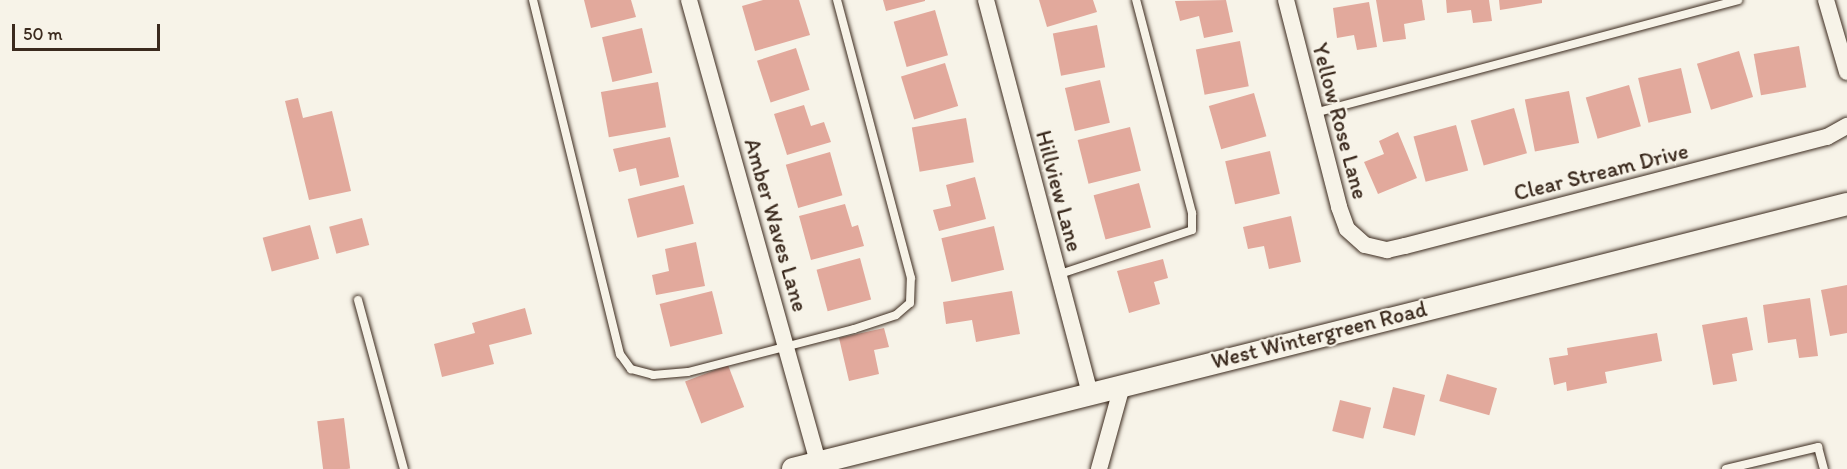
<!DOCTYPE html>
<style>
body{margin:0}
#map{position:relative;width:1847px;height:469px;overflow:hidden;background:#f7f3e8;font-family:Itim,sans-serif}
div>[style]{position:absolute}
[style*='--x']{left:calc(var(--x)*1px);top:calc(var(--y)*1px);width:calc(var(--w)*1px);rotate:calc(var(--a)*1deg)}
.building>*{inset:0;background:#e2a99c;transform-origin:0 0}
.roads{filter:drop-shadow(0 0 2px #3b2a1e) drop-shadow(0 0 2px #3b2a1e)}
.lane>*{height:8px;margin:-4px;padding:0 4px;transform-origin:4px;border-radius:4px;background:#f7f3e8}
.street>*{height:16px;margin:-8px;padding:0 8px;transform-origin:8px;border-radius:8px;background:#f7f3e8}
.secondary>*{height:22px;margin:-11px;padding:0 11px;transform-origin:11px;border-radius:11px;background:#f7f3e8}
span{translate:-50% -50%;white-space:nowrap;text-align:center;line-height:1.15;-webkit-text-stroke:4.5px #f7f3e8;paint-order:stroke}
.street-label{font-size:22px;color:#3b2a1e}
.scale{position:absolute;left:12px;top:24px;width:148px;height:27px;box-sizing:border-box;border:3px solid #3b2a1e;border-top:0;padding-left:8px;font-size:18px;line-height:21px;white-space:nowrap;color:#3b2a1e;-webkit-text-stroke:4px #f7f3e8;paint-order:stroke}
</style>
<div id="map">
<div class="building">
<i style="clip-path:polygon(584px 0,631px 0,636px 17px,591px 28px)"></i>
<i style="clip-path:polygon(763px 0,799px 0,810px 35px,755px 51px,742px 6px)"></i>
<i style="clip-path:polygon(883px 0,925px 0,925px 1px,886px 11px)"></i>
<i style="clip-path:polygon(1039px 0,1093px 0,1097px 12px,1047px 27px)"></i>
<i style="clip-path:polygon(1226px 0,1233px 32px,1204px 38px,1199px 16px,1180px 21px,1175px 1px)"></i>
<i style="clip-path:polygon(1376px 0,1422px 0,1425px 20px,1404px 24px,1406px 39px,1383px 42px)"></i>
<i style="clip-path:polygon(1446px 0,1489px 0,1492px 21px,1473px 23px,1471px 10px,1447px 13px)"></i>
<i style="clip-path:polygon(1499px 0,1542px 0,1542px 3px,1500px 10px)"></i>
<i style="clip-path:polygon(1369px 2px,1377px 47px,1357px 50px,1354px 35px,1337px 38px,1333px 8px)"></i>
<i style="left:935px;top:10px;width:47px;height:43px;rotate:74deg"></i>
<i style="left:1097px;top:25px;width:43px;height:45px;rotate:79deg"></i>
<i style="left:642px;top:28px;width:46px;height:41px;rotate:77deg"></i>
<i style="left:1240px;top:41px;width:46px;height:45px;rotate:79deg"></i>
<i style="left:1799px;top:46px;width:42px;height:46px;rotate:80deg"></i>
<i style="left:796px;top:48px;width:44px;height:41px;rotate:72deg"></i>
<i style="left:1739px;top:51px;width:48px;height:44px;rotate:73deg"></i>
<i style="left:945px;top:63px;width:45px;height:46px;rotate:73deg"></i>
<i style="left:1681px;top:68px;width:46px;height:44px;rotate:77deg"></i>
<i style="left:1100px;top:80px;width:44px;height:36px;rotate:77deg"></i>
<i style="left:658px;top:82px;width:46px;height:58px;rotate:80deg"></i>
<i style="left:1629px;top:85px;width:43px;height:45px;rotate:74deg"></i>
<i style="left:1569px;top:91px;width:53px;height:45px;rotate:79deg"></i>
<i style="left:1254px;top:93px;width:45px;height:47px;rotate:74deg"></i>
<i style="clip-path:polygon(298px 98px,303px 118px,332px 111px,351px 191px,309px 200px,285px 101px)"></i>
<i style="clip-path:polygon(804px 105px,811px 126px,824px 122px,831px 142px,787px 155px,774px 114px)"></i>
<i style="left:1514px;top:108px;width:47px;height:45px;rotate:74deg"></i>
<i style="left:966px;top:118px;width:45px;height:55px;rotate:80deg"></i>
<i style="left:1456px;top:125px;width:47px;height:44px;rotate:75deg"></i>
<i style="left:1130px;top:127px;width:45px;height:54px;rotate:76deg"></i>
<i style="clip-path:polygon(1398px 132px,1417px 178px,1378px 194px,1364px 162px,1384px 154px,1379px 141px)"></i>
<i style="clip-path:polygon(670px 137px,679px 177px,640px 186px,636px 168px,619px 172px,613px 149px)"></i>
<i style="left:1270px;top:151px;width:44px;height:46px;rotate:77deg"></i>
<i style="left:830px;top:152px;width:45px;height:46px;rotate:74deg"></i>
<i style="clip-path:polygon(975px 177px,986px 219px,939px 231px,933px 210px,951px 206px,946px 185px)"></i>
<i style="left:1139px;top:183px;width:46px;height:47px;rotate:75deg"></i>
<i style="left:684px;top:185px;width:40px;height:58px;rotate:76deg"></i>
<i style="clip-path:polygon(845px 204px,852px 227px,858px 225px,864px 246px,811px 260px,799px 216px)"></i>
<i style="clip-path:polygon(1291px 216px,1301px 262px,1269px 269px,1264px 246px,1248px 249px,1243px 227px)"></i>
<i style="left:362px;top:218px;width:28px;height:34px;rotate:75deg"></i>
<i style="left:310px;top:225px;width:35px;height:49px;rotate:75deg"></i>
<i style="left:994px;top:226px;width:45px;height:54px;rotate:77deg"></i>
<i style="clip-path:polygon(696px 242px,705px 286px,656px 295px,652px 275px,669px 271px,665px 249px)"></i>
<i style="left:860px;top:258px;width:43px;height:45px;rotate:75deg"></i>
<i style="clip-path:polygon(1163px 259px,1168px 278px,1154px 282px,1160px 304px,1129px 313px,1117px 271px)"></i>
<i style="clip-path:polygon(1847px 285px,1847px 333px,1830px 336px,1821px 290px)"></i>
<i style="left:712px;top:291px;width:44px;height:54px;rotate:76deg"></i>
<i style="clip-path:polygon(1012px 291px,1020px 334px,976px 342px,972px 320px,946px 324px,943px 302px)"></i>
<i style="clip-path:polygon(1810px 298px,1818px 356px,1799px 358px,1796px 339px,1768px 343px,1763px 305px)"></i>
<i style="clip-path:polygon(525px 308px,532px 334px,489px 345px,494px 364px,442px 377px,434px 344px,475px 333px,472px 323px)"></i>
<i style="clip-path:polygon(1747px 317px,1753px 350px,1732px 354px,1737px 381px,1713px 385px,1702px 325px)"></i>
<i style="clip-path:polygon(884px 328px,889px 347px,874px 350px,879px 374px,849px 381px,839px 338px)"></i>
<i style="clip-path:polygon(1657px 333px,1662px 361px,1605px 372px,1607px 383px,1567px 391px,1566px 382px,1554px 385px,1549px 358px,1568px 355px,1567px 348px)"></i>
<i style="left:728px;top:365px;width:45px;height:46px;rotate:69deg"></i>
<i style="left:1447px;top:374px;width:52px;height:28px;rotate:16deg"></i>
<i style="left:1393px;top:387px;width:33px;height:42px;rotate:14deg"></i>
<i style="left:1340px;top:400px;width:32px;height:32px;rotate:14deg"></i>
<i style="left:344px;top:418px;width:51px;height:27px;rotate:83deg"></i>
</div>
<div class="roads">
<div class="lane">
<i style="--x:533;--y:0;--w:365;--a:76.2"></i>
<i style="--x:620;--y:354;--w:19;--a:54"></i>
<i style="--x:631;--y:369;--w:23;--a:15"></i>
<i style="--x:653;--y:375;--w:35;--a:-5"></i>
<i style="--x:688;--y:372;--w:171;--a:-14.5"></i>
<i style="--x:854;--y:329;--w:44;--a:-18.4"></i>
<i style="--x:896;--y:315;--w:18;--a:-41"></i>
<i style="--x:910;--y:303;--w:25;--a:-88"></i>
<i style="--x:911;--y:278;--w:288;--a:-104.9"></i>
<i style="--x:1314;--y:113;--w:439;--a:-14.9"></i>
<i style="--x:1057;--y:275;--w:142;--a:-18.4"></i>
<i style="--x:1192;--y:230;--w:17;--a:-90"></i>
<i style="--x:1192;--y:213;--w:220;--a:-104.7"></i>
<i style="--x:358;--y:300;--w:175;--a:74.8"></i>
<i style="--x:1726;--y:469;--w:95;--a:-13.4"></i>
<i style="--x:1818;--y:447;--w:23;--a:75"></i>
</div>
<div class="street">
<i style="--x:689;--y:0;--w:480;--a:74.4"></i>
<i style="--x:986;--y:0;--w:407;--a:75.2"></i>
<i style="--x:1286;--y:0;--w:214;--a:75.6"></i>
<i style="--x:1339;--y:207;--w:23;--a:70"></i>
<i style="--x:1347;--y:229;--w:24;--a:42"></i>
<i style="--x:1365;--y:245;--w:23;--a:13"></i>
<i style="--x:1387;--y:250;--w:18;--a:-13"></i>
<i style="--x:1405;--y:246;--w:436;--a:-14.5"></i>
<i style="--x:1827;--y:137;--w:23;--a:-29"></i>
<i style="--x:1826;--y:0;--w:75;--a:73.7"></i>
<i style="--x:1099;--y:469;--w:86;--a:-74.5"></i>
</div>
<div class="secondary">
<i style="--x:793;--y:469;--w:1087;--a:-14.11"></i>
</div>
</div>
<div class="street-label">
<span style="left:1340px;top:121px;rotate:75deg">Yellow Rose Lane</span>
<span style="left:1601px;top:172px;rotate:-14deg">Clear Stream Drive</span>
<span style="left:1059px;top:191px;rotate:75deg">Hillview Lane</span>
<span style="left:776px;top:225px;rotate:74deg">Amber Waves Lane</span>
<span style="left:1319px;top:335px;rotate:-14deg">West Wintergreen Road</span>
</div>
<div class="scale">50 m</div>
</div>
